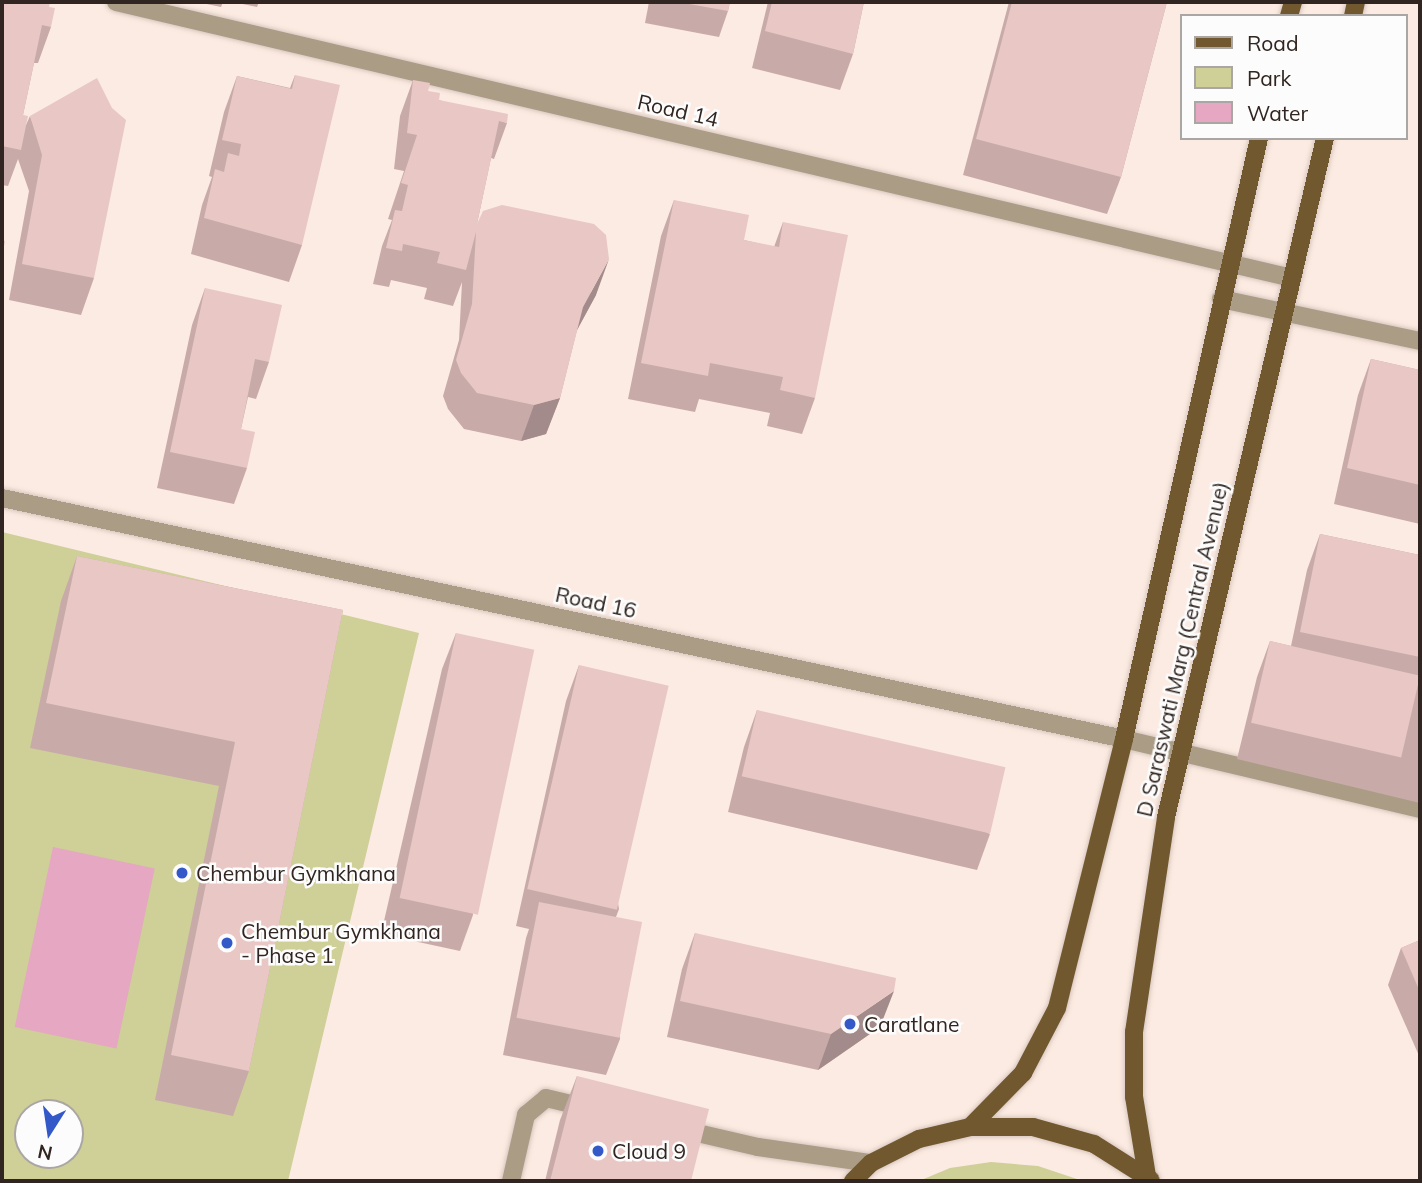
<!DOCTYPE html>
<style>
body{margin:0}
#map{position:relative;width:1422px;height:1183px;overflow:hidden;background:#fcebe2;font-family:Mulish,sans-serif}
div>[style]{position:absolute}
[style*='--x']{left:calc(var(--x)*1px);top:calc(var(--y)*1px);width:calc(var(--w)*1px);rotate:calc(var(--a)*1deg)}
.green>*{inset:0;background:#cfcf98}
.water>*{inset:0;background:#e5a7c1;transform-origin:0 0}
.roads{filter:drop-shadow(0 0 2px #d7c7bf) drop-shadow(0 0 2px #d7c7bf)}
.minor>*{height:18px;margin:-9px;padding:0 9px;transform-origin:9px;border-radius:9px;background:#ab9c86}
.major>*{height:18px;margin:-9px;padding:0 9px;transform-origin:9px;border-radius:9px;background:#72582e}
.wall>*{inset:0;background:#c8aba9}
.shaded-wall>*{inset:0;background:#a28b8a}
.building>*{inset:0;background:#e8c7c5;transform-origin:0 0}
.dots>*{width:19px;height:19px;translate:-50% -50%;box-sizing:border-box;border:4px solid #fcfcfc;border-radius:50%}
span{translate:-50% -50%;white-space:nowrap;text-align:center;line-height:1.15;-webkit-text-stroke:5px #fcfcfc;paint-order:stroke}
.street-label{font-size:21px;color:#302520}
.poi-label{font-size:21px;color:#302520}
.left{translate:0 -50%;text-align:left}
.frame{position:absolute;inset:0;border:4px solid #302520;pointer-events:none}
.legend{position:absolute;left:1180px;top:14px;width:228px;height:126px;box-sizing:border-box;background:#fcfcfc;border:2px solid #aaa6a4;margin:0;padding:9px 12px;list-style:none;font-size:21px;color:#302520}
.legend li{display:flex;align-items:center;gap:14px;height:35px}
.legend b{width:35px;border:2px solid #aaa6a4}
.north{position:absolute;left:14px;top:1099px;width:70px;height:70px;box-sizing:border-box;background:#fcfcfc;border:2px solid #aaa6a4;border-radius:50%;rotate:192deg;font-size:19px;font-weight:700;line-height:28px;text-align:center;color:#302520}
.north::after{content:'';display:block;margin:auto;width:24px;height:32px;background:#3359c9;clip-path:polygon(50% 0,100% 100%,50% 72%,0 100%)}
</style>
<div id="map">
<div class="green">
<i style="clip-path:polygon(evenodd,2px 532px,419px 633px,288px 1181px,2px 1181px,2px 532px,28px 1113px,70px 1113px,70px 1155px,28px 1155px,28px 1113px)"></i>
<i style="clip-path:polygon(991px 1162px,1038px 1166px,1083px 1181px,919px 1181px,950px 1168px)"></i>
</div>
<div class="water">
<i style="left:53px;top:847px;width:104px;height:184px;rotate:12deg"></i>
</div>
<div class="roads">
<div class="minor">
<i style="--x:116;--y:2;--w:1208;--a:13.21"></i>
<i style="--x:1221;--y:299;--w:203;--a:11.9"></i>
<i style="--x:2;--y:498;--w:1148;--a:12.12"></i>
<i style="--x:1124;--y:739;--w:304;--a:13.3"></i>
<i style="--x:680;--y:1129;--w:80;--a:13"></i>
<i style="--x:758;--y:1147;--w:114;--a:8.1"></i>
<i style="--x:511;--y:1181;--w:68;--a:-77.2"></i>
<i style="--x:526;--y:1115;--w:26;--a:-40"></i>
<i style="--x:546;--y:1098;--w:43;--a:13.4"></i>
</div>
<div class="major">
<i style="--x:1289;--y:16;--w:15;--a:-74"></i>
<i style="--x:1353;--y:16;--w:14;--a:-78"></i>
<i style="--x:970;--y:1127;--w:76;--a:-45.5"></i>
<i style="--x:1023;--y:1073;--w:73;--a:-62.4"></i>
<i style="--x:1057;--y:1008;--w:277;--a:-76"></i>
<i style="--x:1124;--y:739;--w:616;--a:-77.34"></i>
<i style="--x:1147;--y:1176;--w:80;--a:-99.3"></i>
<i style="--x:1134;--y:1097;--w:65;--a:-90"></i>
<i style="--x:1134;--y:1032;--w:217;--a:-81.5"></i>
<i style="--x:1166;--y:817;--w:697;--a:-76.82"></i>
<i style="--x:853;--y:1181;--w:25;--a:-45"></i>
<i style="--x:871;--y:1163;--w:54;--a:-26.6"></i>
<i style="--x:919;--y:1139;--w:52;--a:-13.2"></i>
<i style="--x:970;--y:1127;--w:63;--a:0"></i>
<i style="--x:1033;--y:1127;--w:63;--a:15.6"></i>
<i style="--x:1094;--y:1144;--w:67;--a:32.3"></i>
</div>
</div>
<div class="wall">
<i style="clip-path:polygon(2px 2px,49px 7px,51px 27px,38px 63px,34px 63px,23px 115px,26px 125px,30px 116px,94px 278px,81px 315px,9px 300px,29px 191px,18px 159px,8px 186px,2px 185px)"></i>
<i style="clip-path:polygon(197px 2px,223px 2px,221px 7px)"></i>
<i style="clip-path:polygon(233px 2px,259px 2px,257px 7px)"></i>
<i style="clip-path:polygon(649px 2px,730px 2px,728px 11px,719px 37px,645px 23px)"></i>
<i style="clip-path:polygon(768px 2px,864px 2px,853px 54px,840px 90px,752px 68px)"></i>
<i style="clip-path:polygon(1009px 2px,1167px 2px,1121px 177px,1107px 214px,963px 175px)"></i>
<i style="clip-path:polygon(295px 75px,302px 245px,289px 282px,191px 254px,202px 205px,212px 177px,209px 176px,224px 112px,237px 76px,290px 88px)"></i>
<i style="clip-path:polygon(413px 80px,439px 100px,507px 123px,494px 159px,491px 158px,477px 224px,596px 295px,577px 330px,560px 398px,546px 434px,521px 441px,464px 429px,448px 409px,443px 396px,459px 340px,462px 282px,453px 306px,424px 299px,427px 288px,391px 280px,389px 287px,373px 284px,382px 246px,392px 220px,388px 219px,404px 171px,394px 169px,400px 116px)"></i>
<i style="clip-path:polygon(674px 200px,744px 240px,774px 247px,783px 222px,815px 398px,802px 434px,767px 426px,770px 413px,699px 399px,695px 412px,628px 399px,661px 236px)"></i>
<i style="clip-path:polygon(205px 288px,269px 362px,256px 399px,248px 397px,241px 429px,247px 468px,234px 504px,157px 488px,192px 325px)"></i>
<i style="clip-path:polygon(1371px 359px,1420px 370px,1420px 524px,1334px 504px,1358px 395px)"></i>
<i style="clip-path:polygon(1320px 534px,1420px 555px,1420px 803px,1237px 759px,1257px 677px,1270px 641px,1291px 646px,1307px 570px)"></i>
<i style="clip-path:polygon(77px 556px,343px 610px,249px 1071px,233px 1116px,155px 1100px,219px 786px,30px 748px,61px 601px)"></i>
<i style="clip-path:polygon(456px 633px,473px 915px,460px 951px,381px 934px,442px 669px)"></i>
<i style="clip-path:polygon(579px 665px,619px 909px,616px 917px,620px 1039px,606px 1075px,503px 1055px,526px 938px,529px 929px,516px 926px,566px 701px)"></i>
<i style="clip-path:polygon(757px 710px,990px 834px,977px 870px,728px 812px,744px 747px)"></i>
<i style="clip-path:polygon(695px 933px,880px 1027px,818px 1070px,667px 1037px,682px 969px)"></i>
<i style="clip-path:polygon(1420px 940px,1420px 1058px,1388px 985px,1401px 948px)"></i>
<i style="clip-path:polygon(577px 1076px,691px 1181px,545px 1181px,560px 1120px)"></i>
</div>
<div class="shaded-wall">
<i style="clip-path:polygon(609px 259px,596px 295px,570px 343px,583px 307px)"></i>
<i style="clip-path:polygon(560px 398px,546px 434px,521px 441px,534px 405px)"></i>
<i style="clip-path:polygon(894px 991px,880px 1027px,818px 1070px,831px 1034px)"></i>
</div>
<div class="building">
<i style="clip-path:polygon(2px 2px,50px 2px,49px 7px,55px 8px,51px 27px,42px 25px,23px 115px,28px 116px,21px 150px,2px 146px)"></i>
<i style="clip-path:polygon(678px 2px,730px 2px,728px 11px)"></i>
<i style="clip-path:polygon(772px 2px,864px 2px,853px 54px,765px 31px)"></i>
<i style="clip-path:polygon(1012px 2px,1167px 2px,1121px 177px,976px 139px)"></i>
<i style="clip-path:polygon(295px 75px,340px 85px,302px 245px,204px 218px,215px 169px,224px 172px,228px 153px,239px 156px,241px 144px,222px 140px,237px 76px,292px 89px)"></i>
<i style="clip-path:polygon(97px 78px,112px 108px,126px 120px,94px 278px,22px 264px,42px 155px,30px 116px)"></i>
<i style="clip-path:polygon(413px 80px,430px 83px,428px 91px,440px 93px,439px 100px,508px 114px,507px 123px,499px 121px,477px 224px,483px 211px,502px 205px,594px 224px,606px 235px,609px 259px,583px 307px,560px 398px,534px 405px,477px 393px,461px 373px,456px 360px,472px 304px,476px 232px,466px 270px,437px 263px,440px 252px,403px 244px,402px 251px,386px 248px,395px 210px,402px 211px,408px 185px,401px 183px,417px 135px,407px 133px)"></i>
<i style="clip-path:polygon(674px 200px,749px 215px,744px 240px,779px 247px,783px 222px,848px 235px,815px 398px,780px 390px,783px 377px,710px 363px,708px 376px,641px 363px)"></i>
<i style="clip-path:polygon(2px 240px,5px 241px,2px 257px)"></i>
<i style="clip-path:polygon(205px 288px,282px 305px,269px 362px,255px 359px,241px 429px,255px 432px,247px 468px,170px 452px)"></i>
<i style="clip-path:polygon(1371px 359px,1420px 370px,1420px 485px,1347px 468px)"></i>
<i style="clip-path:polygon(1320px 534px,1420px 555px,1420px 657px,1300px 632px)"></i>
<i style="clip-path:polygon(77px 556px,343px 610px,249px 1071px,171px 1055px,235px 742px,46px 703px)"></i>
<i style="left:456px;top:633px;width:80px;height:271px;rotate:12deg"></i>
<i style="left:1270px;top:641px;width:154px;height:84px;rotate:13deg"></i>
<i style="left:579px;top:665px;width:92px;height:230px;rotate:13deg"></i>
<i style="left:757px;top:710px;width:255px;height:68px;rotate:13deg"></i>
<i style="left:539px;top:902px;width:105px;height:118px;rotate:11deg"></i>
<i style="clip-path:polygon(695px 933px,896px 978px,894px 991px,831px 1034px,680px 1001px)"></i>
<i style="clip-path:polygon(1420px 940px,1420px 992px,1401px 948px)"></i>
<i style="clip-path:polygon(577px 1076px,709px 1109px,691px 1181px,550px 1181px)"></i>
</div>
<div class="dots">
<i style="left:182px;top:873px;background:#3359c9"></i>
<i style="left:227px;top:943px;background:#3359c9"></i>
<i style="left:850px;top:1024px;background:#3359c9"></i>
<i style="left:598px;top:1151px;background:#3359c9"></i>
</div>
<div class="street-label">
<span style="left:678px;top:110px;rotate:13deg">Road 14</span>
<span style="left:596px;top:602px;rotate:12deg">Road 16</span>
<span style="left:1182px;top:649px;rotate:-77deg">D Saraswati Marg (Central Avenue)</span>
</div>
<div class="poi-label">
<span class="left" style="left:196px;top:873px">Chembur Gymkhana</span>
<span class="left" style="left:241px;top:943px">Chembur Gymkhana<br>- Phase 1</span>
<span class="left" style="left:864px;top:1024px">Caratlane</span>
<span class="left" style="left:612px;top:1151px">Cloud 9</span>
</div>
<div class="frame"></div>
<ul class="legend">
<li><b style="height:9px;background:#72582e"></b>Road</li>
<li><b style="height:19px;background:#cfcf98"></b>Park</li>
<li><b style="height:19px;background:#e5a7c1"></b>Water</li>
</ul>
<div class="north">N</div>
</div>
